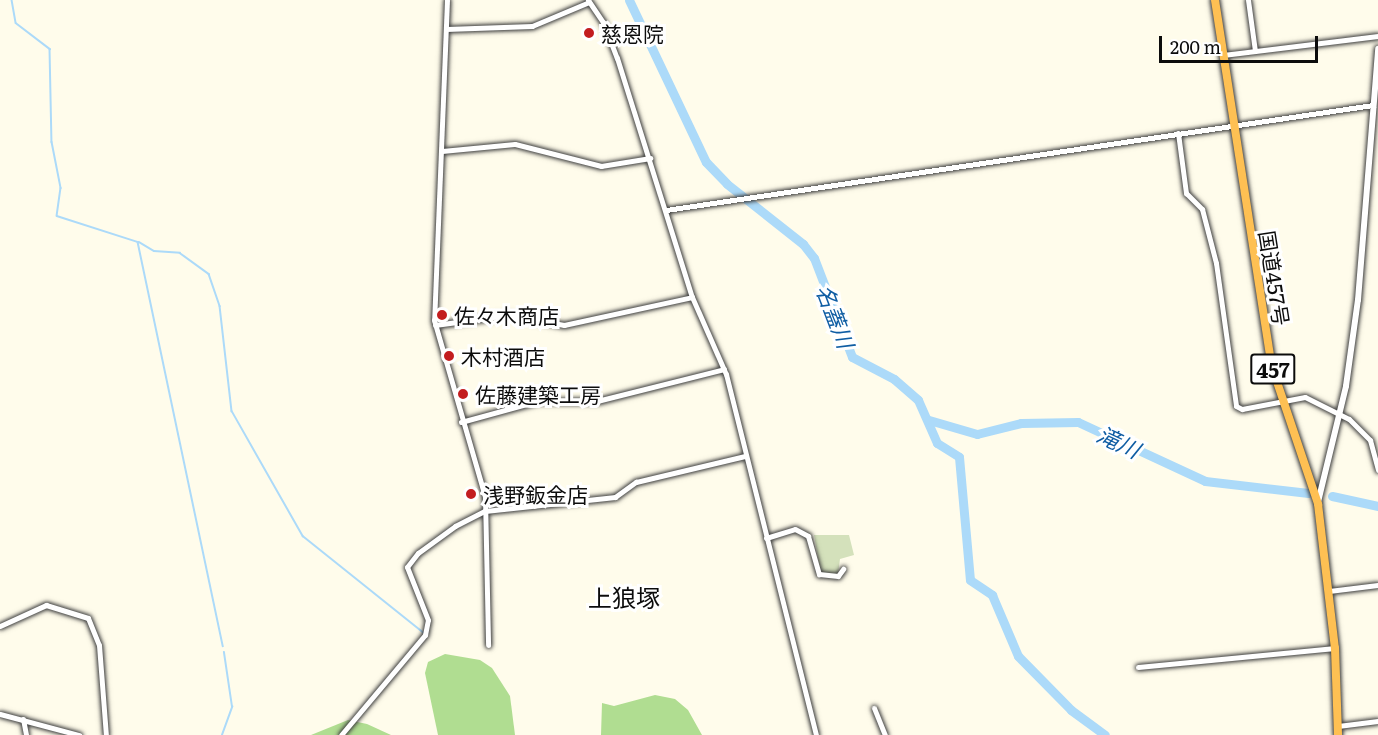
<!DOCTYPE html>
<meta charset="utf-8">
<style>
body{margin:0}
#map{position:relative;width:1378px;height:735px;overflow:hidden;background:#fffceb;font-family:Literata,"Noto Sans JP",serif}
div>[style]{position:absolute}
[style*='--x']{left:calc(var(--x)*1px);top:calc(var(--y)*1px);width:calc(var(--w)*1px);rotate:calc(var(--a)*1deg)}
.forest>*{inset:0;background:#b0dd91}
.cemetery>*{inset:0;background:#d4e1bb}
.stream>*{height:1.5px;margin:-0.75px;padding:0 0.75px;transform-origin:0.75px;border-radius:0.75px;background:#acdaf9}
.river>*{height:9px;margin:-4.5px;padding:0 4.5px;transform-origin:4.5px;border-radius:4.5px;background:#acdaf9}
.roads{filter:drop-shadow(0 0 2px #3f3f3f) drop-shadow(0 0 2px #3f3f3f)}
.minor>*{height:5px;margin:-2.5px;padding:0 2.5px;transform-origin:2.5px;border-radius:2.5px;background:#fff}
.tertiary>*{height:6px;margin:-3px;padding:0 3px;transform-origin:3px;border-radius:3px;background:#fff}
.trunk>*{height:8px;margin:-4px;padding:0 4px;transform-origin:4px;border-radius:4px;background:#fec053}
.dots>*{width:16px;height:16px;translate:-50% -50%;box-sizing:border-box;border:3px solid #fff;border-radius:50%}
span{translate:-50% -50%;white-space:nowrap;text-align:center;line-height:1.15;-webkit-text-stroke:6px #fff;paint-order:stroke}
.shield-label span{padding:2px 4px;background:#fff;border:2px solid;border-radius:4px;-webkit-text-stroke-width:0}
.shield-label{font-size:20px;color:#0c0c0c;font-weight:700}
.poi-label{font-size:21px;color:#0c0c0c}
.left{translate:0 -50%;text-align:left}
.street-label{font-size:21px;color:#0c0c0c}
.water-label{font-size:22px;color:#0f5da3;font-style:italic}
.quarter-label{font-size:24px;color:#0c0c0c}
.scale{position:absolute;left:1159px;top:36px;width:159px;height:27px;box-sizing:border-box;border:3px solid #0c0c0c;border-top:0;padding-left:8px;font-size:18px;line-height:21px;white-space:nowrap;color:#0c0c0c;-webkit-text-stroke:4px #fff;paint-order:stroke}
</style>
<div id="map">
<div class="forest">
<i style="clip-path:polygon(445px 654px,480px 660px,492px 668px,510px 696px,515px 735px,438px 735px,425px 673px,428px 662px)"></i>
<i style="clip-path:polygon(655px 695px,675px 699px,688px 710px,702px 735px,601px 735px,602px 703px,614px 706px)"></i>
<i style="clip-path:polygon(348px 720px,367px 724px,391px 735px,311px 735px)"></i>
</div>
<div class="cemetery">
<i style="clip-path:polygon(814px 535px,849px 535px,854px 555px,840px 559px,838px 574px,821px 574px)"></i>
</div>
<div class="stream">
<i style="--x:12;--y:0;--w:23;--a:80"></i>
<i style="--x:16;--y:23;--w:43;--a:37.4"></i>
<i style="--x:50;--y:49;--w:93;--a:88.8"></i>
<i style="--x:52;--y:142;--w:47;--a:78.9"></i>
<i style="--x:61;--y:188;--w:28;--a:98"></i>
<i style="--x:57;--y:216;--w:85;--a:17.8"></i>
<i style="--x:138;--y:242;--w:413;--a:78.1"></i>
<i style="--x:139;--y:242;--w:17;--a:31"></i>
<i style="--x:154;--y:251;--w:26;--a:4"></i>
<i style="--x:180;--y:253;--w:36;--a:36"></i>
<i style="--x:209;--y:274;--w:34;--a:71"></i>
<i style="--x:220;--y:306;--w:106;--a:83.5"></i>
<i style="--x:232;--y:411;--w:144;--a:60.4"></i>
<i style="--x:303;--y:536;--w:154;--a:38.7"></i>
<i style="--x:222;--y:735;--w:30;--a:-70"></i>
<i style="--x:232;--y:707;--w:55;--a:-98.4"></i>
</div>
<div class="river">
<i style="--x:629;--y:0;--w:179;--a:64.6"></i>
<i style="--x:706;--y:162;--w:30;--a:46"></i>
<i style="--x:727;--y:184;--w:97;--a:38.3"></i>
<i style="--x:803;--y:244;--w:18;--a:52"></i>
<i style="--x:814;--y:258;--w:106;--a:69"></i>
<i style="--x:852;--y:357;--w:47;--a:27.6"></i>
<i style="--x:894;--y:379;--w:32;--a:41"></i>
<i style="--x:918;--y:400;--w:47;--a:66.2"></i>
<i style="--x:937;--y:443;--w:26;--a:32"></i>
<i style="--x:959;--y:457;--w:123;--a:84.9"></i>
<i style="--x:970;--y:580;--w:27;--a:34"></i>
<i style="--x:992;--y:595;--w:66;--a:66.9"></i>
<i style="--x:1018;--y:656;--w:76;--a:45.5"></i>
<i style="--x:1071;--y:710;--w:42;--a:36.3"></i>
<i style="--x:929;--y:420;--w:50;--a:16.3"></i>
<i style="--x:977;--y:434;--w:45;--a:-14"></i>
<i style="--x:1021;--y:423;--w:57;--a:-1"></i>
<i style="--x:1078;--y:422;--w:140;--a:24.9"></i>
<i style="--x:1205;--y:481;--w:104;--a:6.6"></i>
<i style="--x:1332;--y:496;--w:47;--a:12.3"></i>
</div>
<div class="roads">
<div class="minor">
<i style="--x:447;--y:0;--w:320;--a:92.3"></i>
<i style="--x:434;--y:320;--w:184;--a:73.9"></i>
<i style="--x:485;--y:497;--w:148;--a:88.8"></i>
<i style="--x:588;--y:0;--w:27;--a:56"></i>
<i style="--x:603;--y:22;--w:39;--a:69"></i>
<i style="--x:617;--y:58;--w:250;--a:72.6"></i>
<i style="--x:692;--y:297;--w:84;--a:66.2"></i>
<i style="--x:726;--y:374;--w:372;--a:76"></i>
<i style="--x:1248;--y:0;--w:51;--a:82.2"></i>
<i style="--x:446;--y:29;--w:86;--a:-2"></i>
<i style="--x:532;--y:26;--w:62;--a:-22.8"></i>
<i style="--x:1223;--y:55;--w:156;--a:-7"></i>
<i style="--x:1178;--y:133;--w:61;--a:82.4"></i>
<i style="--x:1186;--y:193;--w:23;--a:45"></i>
<i style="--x:1202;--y:209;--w:56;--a:75.5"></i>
<i style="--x:1216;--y:263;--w:144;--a:82"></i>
<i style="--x:1236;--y:406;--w:7;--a:27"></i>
<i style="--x:1242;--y:409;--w:64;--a:-10.8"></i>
<i style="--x:1305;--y:397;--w:49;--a:26.6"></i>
<i style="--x:1349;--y:419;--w:30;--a:45"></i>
<i style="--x:1370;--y:440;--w:31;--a:75"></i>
<i style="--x:442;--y:151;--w:73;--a:-5.5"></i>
<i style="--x:515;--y:144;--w:89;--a:14.3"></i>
<i style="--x:601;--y:166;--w:50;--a:-9.3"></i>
<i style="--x:666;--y:210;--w:715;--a:-8.45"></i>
<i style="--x:435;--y:325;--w:74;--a:-7.8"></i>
<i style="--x:508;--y:315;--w:57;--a:10.1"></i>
<i style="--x:564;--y:325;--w:131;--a:-12.3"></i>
<i style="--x:461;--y:422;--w:80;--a:-15.3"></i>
<i style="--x:538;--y:401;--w:59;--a:0"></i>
<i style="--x:597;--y:401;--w:131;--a:-14.1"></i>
<i style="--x:766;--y:538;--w:30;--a:-17"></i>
<i style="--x:795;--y:529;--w:15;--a:28"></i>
<i style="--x:808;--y:536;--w:40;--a:74"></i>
<i style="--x:819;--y:574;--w:19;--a:6"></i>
<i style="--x:838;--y:576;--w:9;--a:-54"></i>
<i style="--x:1329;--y:591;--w:49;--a:-7"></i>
<i style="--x:0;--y:626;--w:51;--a:-24.5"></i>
<i style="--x:46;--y:605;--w:44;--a:17.2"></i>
<i style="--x:88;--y:618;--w:29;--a:68"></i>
<i style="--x:99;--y:645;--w:90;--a:85.6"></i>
<i style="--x:1138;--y:667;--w:198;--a:-5.5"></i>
<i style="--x:874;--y:708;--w:29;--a:68"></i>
<i style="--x:0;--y:714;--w:82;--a:14.9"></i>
<i style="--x:23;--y:719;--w:16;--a:79"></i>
<i style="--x:1338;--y:726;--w:40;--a:-7.1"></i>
<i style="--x:341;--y:735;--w:131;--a:-50"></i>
<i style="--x:425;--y:635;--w:15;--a:-79"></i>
<i style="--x:428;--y:620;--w:57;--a:-111.6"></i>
<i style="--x:407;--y:567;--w:18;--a:-52"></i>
<i style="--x:418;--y:553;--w:46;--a:-36.1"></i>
<i style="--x:455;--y:526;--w:34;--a:-27"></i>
<i style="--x:485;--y:511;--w:131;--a:-6.1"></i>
<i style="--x:615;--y:497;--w:26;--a:-36"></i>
<i style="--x:636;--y:482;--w:112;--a:-13.4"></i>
</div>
<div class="tertiary">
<i style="--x:1318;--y:502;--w:119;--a:-76.4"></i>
<i style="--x:1346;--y:386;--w:87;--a:-82.1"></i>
<i style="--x:1358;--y:300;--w:252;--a:-85.4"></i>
</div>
<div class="trunk">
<i style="--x:1215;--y:0;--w:371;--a:81.2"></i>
<i style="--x:1272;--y:367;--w:145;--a:71.4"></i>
<i style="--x:1318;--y:504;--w:145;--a:83.3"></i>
<i style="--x:1335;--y:648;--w:87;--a:88"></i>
</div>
</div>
<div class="dots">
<i style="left:589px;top:33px;background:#c31d1f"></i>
<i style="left:442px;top:315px;background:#c31d1f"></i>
<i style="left:449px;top:356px;background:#c31d1f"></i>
<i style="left:463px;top:394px;background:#c31d1f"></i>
<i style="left:471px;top:494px;background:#c31d1f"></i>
</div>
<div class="shield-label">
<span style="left:1273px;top:369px">457</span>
</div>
<div class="poi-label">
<span class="left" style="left:601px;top:33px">慈恩院</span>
<span class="left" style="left:454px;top:315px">佐々木商店</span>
<span class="left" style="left:461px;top:356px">木村酒店</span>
<span class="left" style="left:475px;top:394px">佐藤建築工房</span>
<span class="left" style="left:483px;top:494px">浅野鈑金店</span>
</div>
<div class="street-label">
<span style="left:1275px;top:278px;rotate:81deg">国道457号</span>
</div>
<div class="water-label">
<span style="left:836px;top:316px;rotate:69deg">名蓋川</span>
<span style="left:1119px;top:441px;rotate:25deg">滝川</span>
</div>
<div class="quarter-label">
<span style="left:624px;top:597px">上狼塚</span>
</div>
<div class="scale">200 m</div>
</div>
